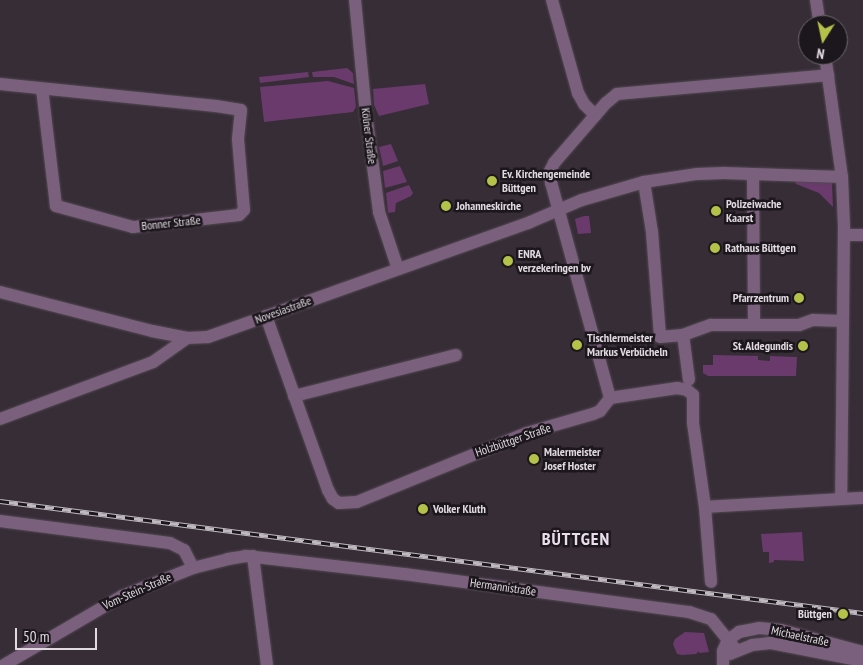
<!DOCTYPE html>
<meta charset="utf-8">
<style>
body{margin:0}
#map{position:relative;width:863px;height:665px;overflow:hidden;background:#372d37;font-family:"PT Sans Narrow",sans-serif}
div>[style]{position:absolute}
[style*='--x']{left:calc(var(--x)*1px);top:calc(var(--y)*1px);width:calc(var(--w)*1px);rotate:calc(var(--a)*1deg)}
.green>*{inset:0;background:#6a3a6d}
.roads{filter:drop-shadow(0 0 1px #524952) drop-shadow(0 0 1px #524952)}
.street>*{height:12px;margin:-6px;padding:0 6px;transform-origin:6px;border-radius:6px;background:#7b607d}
.rail>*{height:5px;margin-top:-2.5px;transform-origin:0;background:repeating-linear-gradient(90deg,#1c171c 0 9px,#c0b9c0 0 18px);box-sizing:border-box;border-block:1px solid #c0b9c0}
.dots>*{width:14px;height:14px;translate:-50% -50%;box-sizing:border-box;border:2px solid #1c171c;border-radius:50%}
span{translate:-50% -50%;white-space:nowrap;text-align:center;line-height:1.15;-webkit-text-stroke:5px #1c171c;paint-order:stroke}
.street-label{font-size:12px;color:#e0d9e0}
.poi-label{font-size:12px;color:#e0d9e0;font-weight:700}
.left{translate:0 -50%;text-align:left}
.right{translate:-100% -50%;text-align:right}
.district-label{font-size:18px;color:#ebdeec;font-weight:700;letter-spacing:1px}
.north{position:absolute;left:798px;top:15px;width:50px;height:50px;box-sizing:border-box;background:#1c171c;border:1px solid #6a656a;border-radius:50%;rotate:190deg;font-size:14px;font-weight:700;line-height:20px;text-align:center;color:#e0d9e0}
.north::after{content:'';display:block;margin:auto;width:18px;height:22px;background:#b5c249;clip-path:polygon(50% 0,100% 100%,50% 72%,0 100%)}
.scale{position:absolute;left:15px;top:628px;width:82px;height:22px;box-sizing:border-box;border:2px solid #e0d9e0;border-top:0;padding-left:6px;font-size:15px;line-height:18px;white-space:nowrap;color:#e0d9e0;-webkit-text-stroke:4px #1c171c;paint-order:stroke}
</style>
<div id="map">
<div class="green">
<i style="clip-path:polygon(347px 68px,353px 73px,354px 84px,334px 77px,313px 77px,312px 72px)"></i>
<i style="clip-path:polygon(308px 72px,309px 77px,260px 83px,259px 77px)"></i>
<i style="clip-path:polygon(328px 81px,354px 88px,356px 107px,353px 112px,264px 122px,260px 87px)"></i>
<i style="clip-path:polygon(425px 84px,429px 104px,379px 116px,374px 105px,373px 89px)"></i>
<i style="clip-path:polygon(391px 144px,398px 161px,383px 166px,379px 147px)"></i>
<i style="clip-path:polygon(400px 166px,407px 182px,385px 188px,383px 171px)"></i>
<i style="clip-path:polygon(795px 181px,832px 183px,833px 207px,819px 193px,796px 184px)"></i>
<i style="clip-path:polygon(409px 185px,413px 193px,411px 196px,396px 203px,395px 212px,388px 213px,386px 193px)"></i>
<i style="clip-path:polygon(584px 216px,589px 216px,591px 233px,578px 234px,575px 219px)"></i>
<i style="clip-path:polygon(713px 355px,758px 356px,758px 360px,770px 361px,770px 356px,797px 357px,796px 376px,708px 376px,703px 373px,703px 365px,713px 365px)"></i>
<i style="clip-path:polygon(802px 532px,804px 561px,774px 560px,774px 562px,769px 563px,769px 552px,763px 552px,761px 534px)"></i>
<i style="clip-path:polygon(685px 632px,704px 633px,709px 652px,699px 653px,699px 651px,696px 654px,682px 655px,677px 654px,673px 644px,675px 639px)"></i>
</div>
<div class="roads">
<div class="street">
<i style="--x:355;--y:0;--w:115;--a:84.5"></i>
<i style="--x:366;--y:114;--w:99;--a:82.4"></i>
<i style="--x:379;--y:212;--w:60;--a:71.6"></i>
<i style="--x:552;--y:0;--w:97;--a:74.4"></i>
<i style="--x:578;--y:93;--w:13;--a:61"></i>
<i style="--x:584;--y:104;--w:16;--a:45"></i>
<i style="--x:816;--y:0;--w:25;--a:81"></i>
<i style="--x:825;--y:55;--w:123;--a:82.1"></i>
<i style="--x:842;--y:177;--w:50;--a:87.7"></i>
<i style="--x:844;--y:227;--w:272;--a:90.6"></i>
<i style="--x:0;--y:84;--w:217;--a:5.8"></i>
<i style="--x:216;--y:106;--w:25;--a:9"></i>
<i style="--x:241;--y:110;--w:29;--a:96"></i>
<i style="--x:238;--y:139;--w:71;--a:85.2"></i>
<i style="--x:244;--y:210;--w:7;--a:135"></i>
<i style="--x:239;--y:215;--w:107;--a:173.5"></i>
<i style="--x:133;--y:227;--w:80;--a:-164.7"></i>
<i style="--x:56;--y:206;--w:118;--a:-96.8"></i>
<i style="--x:753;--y:174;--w:151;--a:89.6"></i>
<i style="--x:644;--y:182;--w:51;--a:80.9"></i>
<i style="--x:652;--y:232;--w:105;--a:85.6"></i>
<i style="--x:660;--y:337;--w:23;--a:-5"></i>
<i style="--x:683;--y:335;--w:30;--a:-20"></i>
<i style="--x:711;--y:325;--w:88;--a:0"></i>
<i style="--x:799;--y:325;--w:15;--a:-20"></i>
<i style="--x:813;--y:320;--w:30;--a:2"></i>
<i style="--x:844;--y:235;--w:19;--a:0"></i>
<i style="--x:0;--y:292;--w:157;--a:14.4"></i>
<i style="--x:152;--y:331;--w:36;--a:11"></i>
<i style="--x:187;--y:338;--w:21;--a:-3"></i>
<i style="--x:208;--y:337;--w:340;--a:-19.6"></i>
<i style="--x:528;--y:223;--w:59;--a:-23.1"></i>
<i style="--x:582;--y:200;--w:65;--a:-16.2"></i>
<i style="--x:644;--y:182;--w:54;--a:-8.6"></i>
<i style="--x:697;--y:174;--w:27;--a:-2"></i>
<i style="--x:724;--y:173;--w:118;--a:1.9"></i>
<i style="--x:266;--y:316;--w:185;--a:70.4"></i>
<i style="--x:328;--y:490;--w:10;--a:61"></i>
<i style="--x:333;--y:499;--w:7;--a:34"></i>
<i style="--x:339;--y:503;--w:18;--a:-3"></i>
<i style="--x:357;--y:502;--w:183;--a:-22.1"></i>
<i style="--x:527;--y:433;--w:69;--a:-16.1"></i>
<i style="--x:593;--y:414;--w:8;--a:-23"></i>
<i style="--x:600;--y:411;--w:16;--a:-52"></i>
<i style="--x:683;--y:335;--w:45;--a:82.4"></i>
<i style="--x:294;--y:396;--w:167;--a:-14.2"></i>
<i style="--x:610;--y:398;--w:223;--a:-105.3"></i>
<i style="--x:551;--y:183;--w:12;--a:-95"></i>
<i style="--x:550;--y:171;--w:9;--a:-63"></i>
<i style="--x:554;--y:163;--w:79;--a:-49.1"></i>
<i style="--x:606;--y:103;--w:14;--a:-39"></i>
<i style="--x:617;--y:94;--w:212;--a:-5.1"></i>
<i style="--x:610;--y:398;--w:68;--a:-8.5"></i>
<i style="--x:677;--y:388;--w:10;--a:11"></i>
<i style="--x:687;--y:390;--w:8;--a:40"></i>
<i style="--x:693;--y:395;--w:28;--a:90"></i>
<i style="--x:693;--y:423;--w:85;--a:81.9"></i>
<i style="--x:705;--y:507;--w:75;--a:85.4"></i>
<i style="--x:0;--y:419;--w:163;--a:-20.4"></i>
<i style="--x:153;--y:362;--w:42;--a:-35.2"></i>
<i style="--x:705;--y:507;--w:158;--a:-3.3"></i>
<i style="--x:0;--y:521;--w:171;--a:7.4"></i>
<i style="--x:170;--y:543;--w:16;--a:27"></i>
<i style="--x:184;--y:550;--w:20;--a:63"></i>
<i style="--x:253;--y:556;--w:110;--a:82.7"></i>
<i style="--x:730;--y:654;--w:24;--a:-22"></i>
<i style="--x:752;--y:645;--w:19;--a:-6"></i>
<i style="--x:771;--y:643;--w:94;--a:11.1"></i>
<i style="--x:4;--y:665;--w:137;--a:-30.3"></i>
<i style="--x:122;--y:596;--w:76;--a:-21.5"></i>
<i style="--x:193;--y:568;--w:36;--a:-14"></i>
<i style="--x:228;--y:559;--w:18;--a:-9"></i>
<i style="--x:246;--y:556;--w:159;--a:6.5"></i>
<i style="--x:404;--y:574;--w:288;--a:7.6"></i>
<i style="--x:689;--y:612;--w:23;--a:18"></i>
<i style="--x:711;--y:619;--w:40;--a:51"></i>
<i style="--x:723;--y:665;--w:14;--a:-90"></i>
<i style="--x:723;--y:651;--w:12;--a:-66"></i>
<i style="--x:728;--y:640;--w:14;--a:-36"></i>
<i style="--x:739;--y:632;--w:20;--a:-11"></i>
<i style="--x:759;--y:628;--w:22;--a:5"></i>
<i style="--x:781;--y:630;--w:85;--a:15"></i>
</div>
</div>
<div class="rail">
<i style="--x:0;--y:501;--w:870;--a:7.39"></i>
</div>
<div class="dots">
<i style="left:492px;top:181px;background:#b5c249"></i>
<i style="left:446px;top:206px;background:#b5c249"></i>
<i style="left:716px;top:211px;background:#b5c249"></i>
<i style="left:715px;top:248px;background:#b5c249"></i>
<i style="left:508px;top:261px;background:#b5c249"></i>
<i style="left:799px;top:298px;background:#b5c249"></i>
<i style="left:577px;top:345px;background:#b5c249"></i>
<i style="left:803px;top:346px;background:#b5c249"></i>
<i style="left:534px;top:459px;background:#b5c249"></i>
<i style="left:423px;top:509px;background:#b5c249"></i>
<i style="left:843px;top:614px;background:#b5c249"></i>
</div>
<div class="street-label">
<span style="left:369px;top:136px;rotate:83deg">Kölner Straße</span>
<span style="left:171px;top:223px;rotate:-6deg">Bonner Straße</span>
<span style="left:283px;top:310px;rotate:-20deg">Novesiastraße</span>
<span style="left:513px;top:440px;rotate:-19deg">Holzbüttger Straße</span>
<span style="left:503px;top:587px;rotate:8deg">Hermannistraße</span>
<span style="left:137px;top:591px;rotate:-24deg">Vom-Stein-Straße</span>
<span style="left:800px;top:636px;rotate:12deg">Michaelstraße</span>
</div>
<div class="poi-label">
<span class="left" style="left:502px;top:181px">Ev. Kirchengemeinde<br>Büttgen</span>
<span class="left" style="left:726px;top:211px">Polizeiwache<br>Kaarst</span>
<span class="left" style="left:456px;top:206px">Johanneskirche</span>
<span class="left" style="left:725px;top:248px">Rathaus Büttgen</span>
<span class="left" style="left:518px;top:261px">ENRA<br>verzekeringen bv</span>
<span class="right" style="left:789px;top:298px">Pfarrzentrum</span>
<span class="left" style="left:587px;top:345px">Tischlermeister<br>Markus Verbücheln</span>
<span class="right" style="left:793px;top:346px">St. Aldegundis</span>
<span class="left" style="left:544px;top:459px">Malermeister<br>Josef Hoster</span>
<span class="left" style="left:433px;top:509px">Volker Kluth</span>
<span class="right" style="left:832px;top:614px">Büttgen</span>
</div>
<div class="district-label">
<span style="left:576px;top:539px">BÜTTGEN</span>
</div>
<div class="north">N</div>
<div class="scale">50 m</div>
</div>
